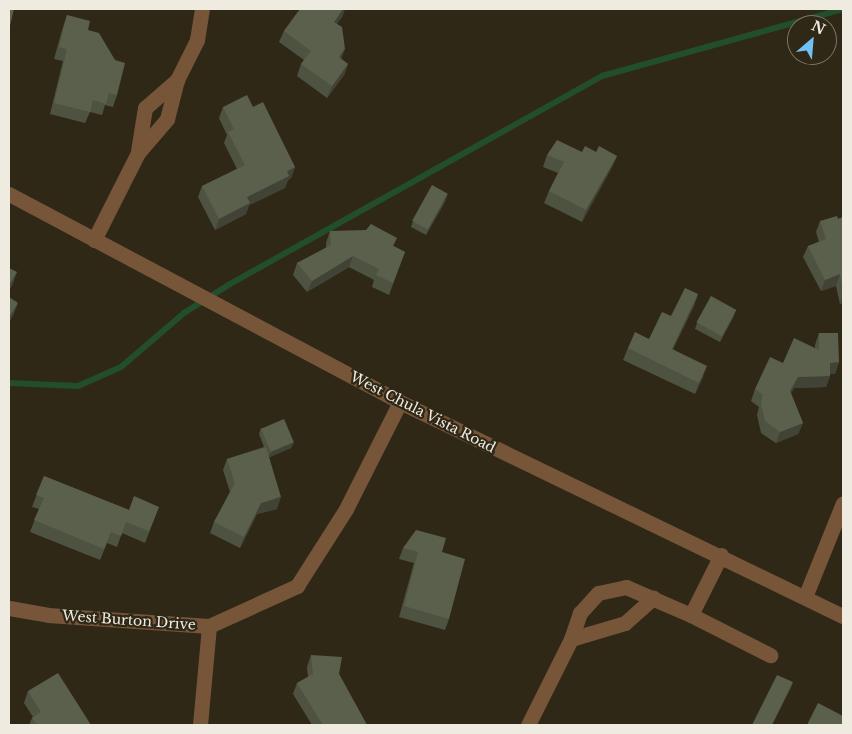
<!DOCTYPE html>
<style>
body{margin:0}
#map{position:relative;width:852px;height:734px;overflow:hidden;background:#2f2817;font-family:"Libre Baskerville",serif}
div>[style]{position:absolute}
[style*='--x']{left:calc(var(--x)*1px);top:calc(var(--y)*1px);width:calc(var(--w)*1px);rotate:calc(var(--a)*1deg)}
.stream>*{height:6px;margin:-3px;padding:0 3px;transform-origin:3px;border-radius:3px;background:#224e2c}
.minor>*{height:15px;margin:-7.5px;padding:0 7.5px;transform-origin:7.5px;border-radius:7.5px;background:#775539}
.wall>*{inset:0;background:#4e5341}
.shaded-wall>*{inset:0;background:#404335}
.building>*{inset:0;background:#5b604c;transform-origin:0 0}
span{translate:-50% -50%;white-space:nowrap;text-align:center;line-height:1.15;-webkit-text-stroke:4.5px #2f2817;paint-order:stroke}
.street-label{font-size:14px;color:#f0ebe0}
.frame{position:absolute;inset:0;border:10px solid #f0ebe0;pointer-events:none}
.north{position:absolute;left:787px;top:15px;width:50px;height:50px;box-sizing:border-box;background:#2f2817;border:1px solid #7c7667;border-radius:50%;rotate:27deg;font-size:14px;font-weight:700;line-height:20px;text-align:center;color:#f0ebe0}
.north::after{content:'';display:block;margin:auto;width:18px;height:22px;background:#72c1f5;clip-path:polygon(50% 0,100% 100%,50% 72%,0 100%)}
</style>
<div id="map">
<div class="stream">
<i style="--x:9;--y:383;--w:69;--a:2.5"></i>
<i style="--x:78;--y:386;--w:47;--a:-23.8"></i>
<i style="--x:121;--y:367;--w:83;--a:-40.6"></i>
<i style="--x:184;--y:313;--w:54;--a:-32.2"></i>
<i style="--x:230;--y:284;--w:426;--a:-29.2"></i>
<i style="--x:602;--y:76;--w:250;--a:-15.5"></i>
</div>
<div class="minor">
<i style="--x:138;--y:151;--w:44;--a:-80.8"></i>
<i style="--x:145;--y:108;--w:43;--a:-41.2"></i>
<i style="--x:9;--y:194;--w:443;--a:28"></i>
<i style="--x:400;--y:402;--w:492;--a:25.8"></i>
<i style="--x:94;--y:240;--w:97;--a:-63.2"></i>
<i style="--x:138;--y:153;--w:45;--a:-49.5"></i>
<i style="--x:167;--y:119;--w:40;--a:-75.6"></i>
<i style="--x:177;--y:80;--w:45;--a:-63.4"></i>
<i style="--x:197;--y:40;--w:31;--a:-81"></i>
<i style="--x:721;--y:555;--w:67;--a:116.6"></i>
<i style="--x:691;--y:615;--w:89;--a:26.9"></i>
<i style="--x:805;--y:597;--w:101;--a:-68"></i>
<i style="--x:9;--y:608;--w:40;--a:10"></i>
<i style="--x:48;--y:615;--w:161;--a:3.9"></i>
<i style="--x:209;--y:626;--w:97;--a:-24.4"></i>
<i style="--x:297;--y:586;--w:91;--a:-57.5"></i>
<i style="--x:346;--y:509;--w:120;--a:-63.2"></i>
<i style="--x:571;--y:639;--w:56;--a:-16.5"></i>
<i style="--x:625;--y:623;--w:38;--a:-42"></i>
<i style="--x:200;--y:725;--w:99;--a:-84.8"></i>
<i style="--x:528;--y:725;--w:96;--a:-63.4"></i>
<i style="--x:571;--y:639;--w:28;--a:-71"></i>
<i style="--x:580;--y:613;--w:27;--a:-48"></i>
<i style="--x:598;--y:593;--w:29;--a:-12"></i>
<i style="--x:626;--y:587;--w:71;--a:23.3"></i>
</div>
<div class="wall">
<i style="clip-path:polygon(300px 9px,345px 9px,342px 17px,337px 23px,341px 59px,348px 64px,344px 75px,327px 98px,297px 76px,301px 64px,304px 60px,279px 42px,284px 31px)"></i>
<i style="clip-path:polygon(67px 15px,88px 30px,117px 95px,113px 107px,105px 105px,102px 115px,90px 112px,85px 123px,50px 114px,63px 61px,54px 59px,63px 27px)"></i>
<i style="clip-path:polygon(223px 107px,253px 107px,295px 167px,291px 178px,288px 180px,285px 188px,249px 205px,246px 214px,215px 230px,198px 197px,202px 186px,237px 169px,224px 143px,227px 135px,219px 118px)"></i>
<i style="clip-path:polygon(582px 152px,596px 152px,617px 156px,612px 167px,582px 222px,544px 203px,549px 191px,558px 173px,543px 167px,547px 155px)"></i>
<i style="clip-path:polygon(446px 200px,426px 235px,411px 227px,413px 221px)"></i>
<i style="clip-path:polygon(843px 217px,843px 303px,840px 304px,836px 286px,821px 291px,803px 257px,808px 246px,819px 242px,816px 232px,820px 221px,838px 219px)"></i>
<i style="clip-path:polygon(330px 231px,394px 246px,405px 252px,389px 295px,372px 287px,374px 280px,349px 267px,307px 292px,293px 275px,297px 263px,326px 248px,326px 243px)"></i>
<i style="clip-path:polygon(698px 294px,694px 306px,673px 349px,703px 377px,695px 394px,623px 360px,628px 348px,649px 339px,671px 316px)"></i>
<i style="clip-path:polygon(734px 316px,720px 342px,695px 329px,697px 323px)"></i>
<i style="clip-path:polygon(819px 333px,839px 362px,835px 374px,830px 374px,830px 376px,826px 387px,794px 388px,791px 393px,803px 423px,798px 434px,776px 443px,761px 433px,757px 415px,759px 407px,751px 401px,755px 389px,783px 363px,815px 348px,815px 345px)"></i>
<i style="clip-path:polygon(261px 428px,294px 442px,291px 448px,269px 457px,277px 509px,257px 514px,240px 548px,210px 533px,214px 522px,230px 492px,223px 470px,227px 459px,264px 447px,259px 434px)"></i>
<i style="clip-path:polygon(44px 476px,129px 510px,159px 507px,145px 543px,122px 533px,117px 547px,107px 543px,100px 560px,30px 532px,39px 509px,32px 507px)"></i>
<i style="clip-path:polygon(403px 548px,442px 552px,449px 619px,445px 630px,399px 617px,414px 563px,399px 559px)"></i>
<i style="clip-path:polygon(311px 655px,339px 674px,367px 725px,312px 725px,293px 694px,297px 683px,308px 677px,307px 667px)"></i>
<i style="clip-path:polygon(28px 691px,91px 725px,29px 725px,32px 718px,33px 717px,24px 703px)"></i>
</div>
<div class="shaded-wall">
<i style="clip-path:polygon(343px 9px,345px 9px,342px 17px,330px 33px,334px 22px)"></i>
<i style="clip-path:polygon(345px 49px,341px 60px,339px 57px)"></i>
<i style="clip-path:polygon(348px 64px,344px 75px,327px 98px,332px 86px)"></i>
<i style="clip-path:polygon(617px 156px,612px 167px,582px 222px,586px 210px)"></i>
<i style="clip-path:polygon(295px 167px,291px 178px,288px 180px,285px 188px,249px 205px,246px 214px,215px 230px,219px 219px,247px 197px,287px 171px)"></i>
<i style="clip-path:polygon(448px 194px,446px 200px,426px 235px,428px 229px)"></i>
<i style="clip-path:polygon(353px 256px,349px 267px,307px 292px,312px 281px)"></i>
<i style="clip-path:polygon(17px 272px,13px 284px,9px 291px,9px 286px)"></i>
<i style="clip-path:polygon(840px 274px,836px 286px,821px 291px,825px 280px)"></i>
<i style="clip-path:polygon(698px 294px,694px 306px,668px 360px,672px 349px)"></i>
<i style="clip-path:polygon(843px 294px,843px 303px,840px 304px)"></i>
<i style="clip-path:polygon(18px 303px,14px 314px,9px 323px,9px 318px)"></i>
<i style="clip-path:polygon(736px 310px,734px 316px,720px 342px,722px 337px)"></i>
<i style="clip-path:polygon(839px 362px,835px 374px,825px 374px,830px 363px)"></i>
<i style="clip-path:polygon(707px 366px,703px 377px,695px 394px,699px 383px)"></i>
<i style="clip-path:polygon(830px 376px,826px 387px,794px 388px,786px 403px,790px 391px,798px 377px)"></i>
<i style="clip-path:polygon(803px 423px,798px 434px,776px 443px,780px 432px)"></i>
<i style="clip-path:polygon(294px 442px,291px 448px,268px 458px,271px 452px)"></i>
<i style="clip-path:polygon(281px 497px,277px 509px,257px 514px,240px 548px,244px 537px,261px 503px)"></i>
<i style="clip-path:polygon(793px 682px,791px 688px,772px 725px)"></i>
</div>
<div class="building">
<i style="clip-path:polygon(9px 9px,14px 9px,9px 30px)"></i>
<i style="clip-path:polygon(300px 9px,343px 9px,334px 22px,342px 27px,345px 49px,339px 57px,348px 64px,332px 86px,301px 64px,311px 51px,284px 31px)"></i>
<i style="clip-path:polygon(67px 15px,90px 21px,88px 30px,99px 33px,115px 60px,125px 63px,117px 95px,109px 93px,106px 104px,93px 100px,90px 112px,54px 103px,67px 49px,59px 47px)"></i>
<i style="clip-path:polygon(247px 95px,253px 107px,263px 102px,295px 167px,287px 171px,289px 176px,247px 197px,250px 203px,219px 219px,202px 186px,245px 165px,228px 132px,234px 129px,223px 107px)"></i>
<i style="clip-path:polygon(557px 140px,582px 152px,585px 146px,596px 152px,599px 146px,617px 156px,586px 210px,549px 191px,564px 162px,547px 155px)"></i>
<i style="left:432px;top:185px;width:18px;height:41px;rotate:29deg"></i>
<i style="clip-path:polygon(837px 216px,838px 219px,843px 217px,843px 290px,840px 274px,825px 280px,808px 246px,826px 239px,820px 221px)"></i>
<i style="clip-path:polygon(371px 224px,397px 238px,393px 246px,405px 252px,393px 283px,376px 275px,379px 269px,353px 256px,312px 281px,297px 263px,331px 245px,330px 231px,366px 230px)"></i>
<i style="clip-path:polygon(9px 268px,17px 272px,9px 286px)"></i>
<i style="clip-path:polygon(685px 288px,698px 294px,672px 349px,707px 366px,699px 383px,628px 348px,635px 332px,649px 339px,662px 312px,671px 316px)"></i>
<i style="left:711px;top:296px;width:29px;height:30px;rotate:29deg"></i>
<i style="clip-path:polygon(9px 297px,18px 303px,9px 318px)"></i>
<i style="clip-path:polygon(819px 333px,838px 333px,839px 362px,830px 363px,830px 376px,798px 377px,790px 391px,803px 423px,780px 432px,765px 421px,761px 403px,763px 395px,755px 389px,770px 357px,783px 363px,794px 338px,819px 350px)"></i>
<i style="left:284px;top:419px;width:25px;height:25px;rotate:67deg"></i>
<i style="clip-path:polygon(266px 447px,281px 497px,261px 503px,244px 537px,214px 522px,235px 483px,227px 459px)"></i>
<i style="clip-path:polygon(44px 476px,129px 510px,134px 496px,159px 507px,149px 531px,126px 522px,121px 536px,111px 532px,104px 549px,34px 520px,44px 498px,36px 495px)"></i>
<i style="clip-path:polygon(416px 530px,446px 538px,442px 552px,465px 559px,449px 619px,404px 606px,418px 552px,403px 548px)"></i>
<i style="clip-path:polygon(311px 655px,342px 657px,339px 674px,367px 725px,323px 725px,297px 683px,313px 674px)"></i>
<i style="clip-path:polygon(58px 673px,91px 725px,37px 725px,32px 718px,41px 712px,28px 691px)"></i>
<i style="clip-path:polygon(777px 675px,793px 682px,772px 725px,752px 725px)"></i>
<i style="clip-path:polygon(818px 703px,843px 716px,843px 725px,807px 725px)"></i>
</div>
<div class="street-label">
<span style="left:423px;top:412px;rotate:27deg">West Chula Vista Road</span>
<span style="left:129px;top:620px;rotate:4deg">West Burton Drive</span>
</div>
<div class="frame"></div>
<div class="north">N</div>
</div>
